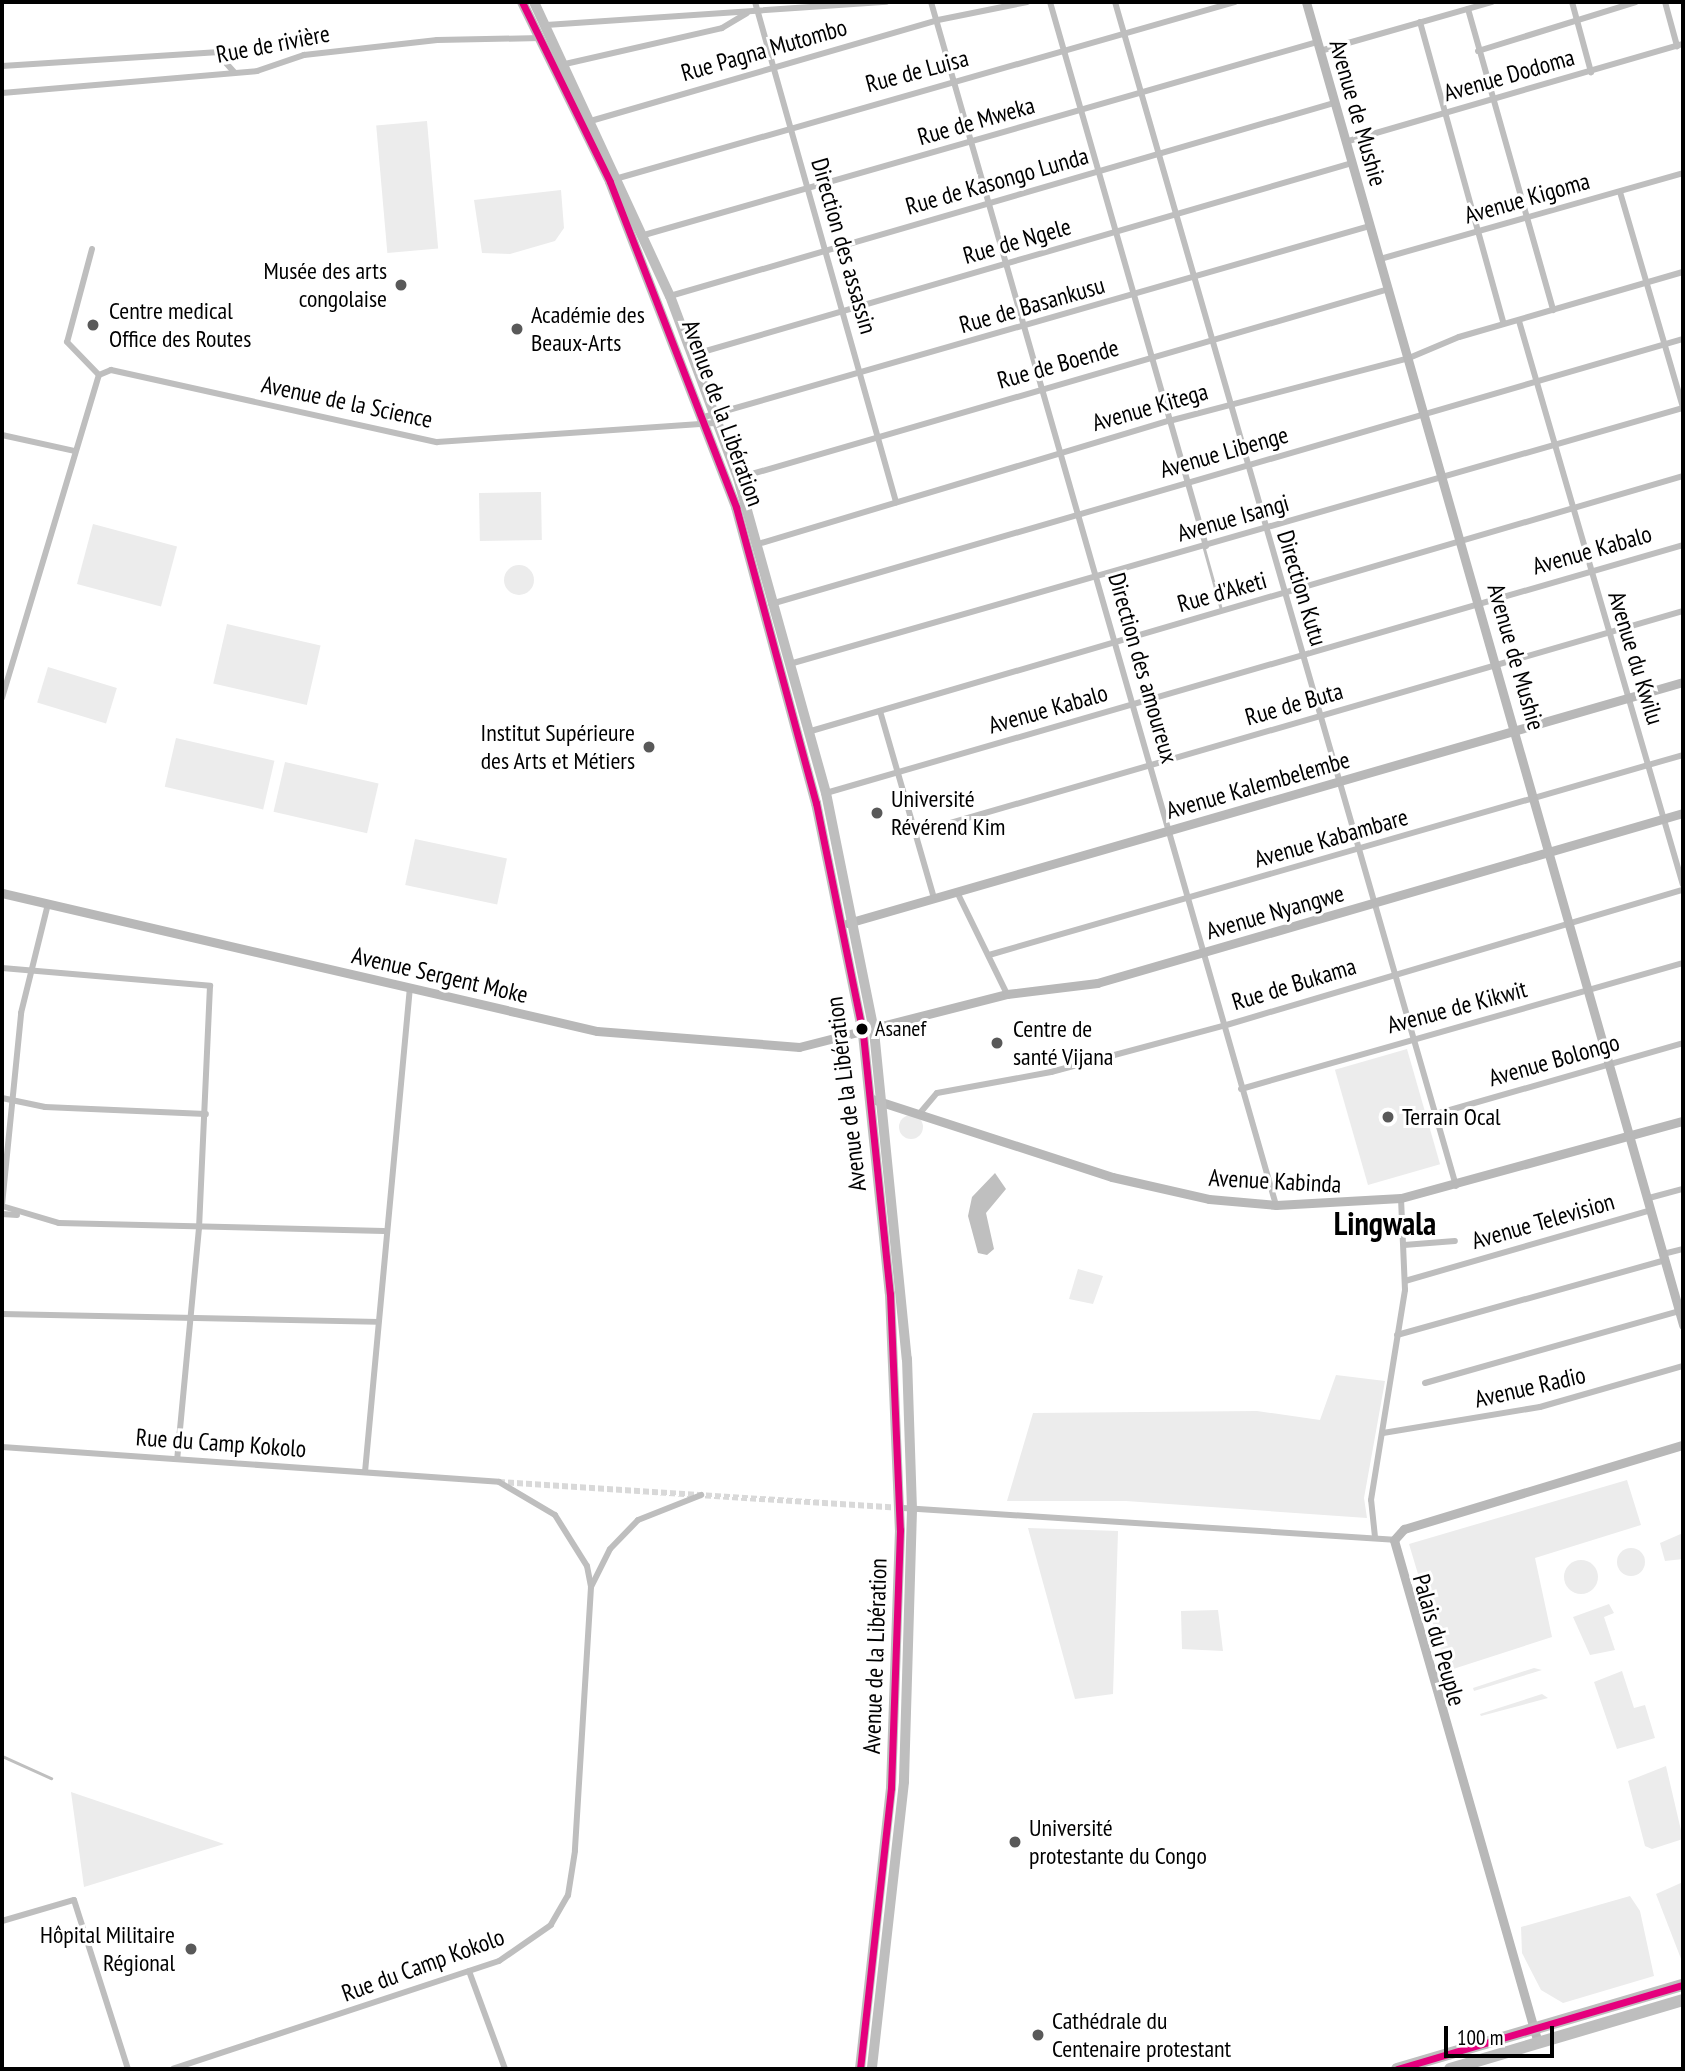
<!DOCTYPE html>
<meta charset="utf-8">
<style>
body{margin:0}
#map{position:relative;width:1685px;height:2071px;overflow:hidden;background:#fff;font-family:"PT Sans Narrow",sans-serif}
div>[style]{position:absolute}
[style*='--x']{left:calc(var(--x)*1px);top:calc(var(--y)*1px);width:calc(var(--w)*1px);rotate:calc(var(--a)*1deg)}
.green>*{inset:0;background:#ececec;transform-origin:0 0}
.round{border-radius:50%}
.water>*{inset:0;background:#bfbfbf}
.stream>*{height:2.5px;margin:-1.25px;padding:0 1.25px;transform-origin:1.25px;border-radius:1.25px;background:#bfbfbf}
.street-tunnel>*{height:6px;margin-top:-3px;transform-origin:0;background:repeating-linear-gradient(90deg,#d9d9d9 0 6px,transparent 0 9px)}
.street>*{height:6px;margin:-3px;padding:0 3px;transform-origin:3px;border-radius:3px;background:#bebebe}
.secondary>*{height:9px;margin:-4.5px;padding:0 4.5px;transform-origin:4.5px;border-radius:4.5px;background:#b8b8b8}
.primary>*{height:10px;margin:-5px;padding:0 5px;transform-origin:5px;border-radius:5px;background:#bebebe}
.highway>*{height:12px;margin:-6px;padding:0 6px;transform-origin:6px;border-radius:6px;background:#bebebe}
.bus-1>*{height:7px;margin:-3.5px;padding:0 3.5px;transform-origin:3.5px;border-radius:3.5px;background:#e5007d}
.dots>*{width:19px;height:19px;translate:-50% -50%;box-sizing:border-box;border:4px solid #fff;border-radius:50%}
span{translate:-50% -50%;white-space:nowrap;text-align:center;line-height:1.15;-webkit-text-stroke:6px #fff;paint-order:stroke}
.bus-label{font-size:22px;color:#000}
.left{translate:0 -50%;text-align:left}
.street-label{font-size:24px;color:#000}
.poi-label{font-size:24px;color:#000}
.right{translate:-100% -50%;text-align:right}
.district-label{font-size:32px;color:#000;font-weight:700}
.frame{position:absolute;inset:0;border:4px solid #000;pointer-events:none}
.scale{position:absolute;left:1444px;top:2026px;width:110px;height:32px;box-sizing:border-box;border:4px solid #000;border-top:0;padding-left:9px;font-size:21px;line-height:24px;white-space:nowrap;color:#000;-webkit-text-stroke:5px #fff;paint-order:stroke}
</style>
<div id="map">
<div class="green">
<i style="left:427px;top:121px;width:128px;height:51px;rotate:85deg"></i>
<i style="clip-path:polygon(561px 190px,564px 228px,555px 241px,510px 254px,482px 253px,474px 200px)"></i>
<i style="left:541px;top:492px;width:48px;height:62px;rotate:89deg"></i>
<i style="left:93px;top:524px;width:87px;height:62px;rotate:15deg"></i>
<i class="round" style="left:504px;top:565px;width:30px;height:30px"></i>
<i style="left:227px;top:624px;width:96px;height:61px;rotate:13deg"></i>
<i style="left:48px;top:667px;width:72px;height:37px;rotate:17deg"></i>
<i style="left:176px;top:738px;width:101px;height:50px;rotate:13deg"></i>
<i style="left:285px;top:762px;width:96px;height:51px;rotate:13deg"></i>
<i style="left:415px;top:839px;width:94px;height:47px;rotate:12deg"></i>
<i style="left:1407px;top:1049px;width:120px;height:75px;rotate:74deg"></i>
<i class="round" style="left:899px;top:1115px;width:24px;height:24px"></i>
<i style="clip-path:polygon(1078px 1269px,1103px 1276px,1093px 1304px,1069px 1299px)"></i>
<i style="clip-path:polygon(1336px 1375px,1385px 1381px,1364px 1498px,1367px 1518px,1126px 1501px,1007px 1501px,1033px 1413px,1257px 1411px,1320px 1420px)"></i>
<i style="clip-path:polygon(1627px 1480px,1641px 1525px,1535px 1558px,1552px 1637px,1447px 1671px,1409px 1544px)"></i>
<i style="clip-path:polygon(1028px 1528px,1118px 1531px,1113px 1694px,1075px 1699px)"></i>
<i style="clip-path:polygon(1683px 1533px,1683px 1559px,1665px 1561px,1660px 1543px)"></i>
<i class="round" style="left:1617px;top:1548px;width:28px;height:28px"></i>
<i class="round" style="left:1564px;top:1560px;width:34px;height:34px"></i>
<i style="clip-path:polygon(1609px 1604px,1614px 1613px,1604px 1617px,1615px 1650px,1590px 1655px,1573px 1617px)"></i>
<i style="clip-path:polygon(1218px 1610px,1223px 1651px,1182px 1649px,1181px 1611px)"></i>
<i style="clip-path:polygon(1534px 1668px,1542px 1670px,1474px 1691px,1473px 1688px)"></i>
<i style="clip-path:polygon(1622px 1671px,1634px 1708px,1645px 1705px,1655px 1738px,1617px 1749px,1594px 1682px)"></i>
<i style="clip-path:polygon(1542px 1694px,1548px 1698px,1481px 1716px,1480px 1714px)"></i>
<i style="clip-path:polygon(1666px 1766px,1683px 1839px,1652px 1849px,1645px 1846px,1628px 1781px)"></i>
<i style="clip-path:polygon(71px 1792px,224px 1844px,84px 1887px)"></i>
<i style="clip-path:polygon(1683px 1882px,1683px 1964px,1656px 1894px)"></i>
<i style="clip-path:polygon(1630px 1896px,1640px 1911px,1654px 1976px,1563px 2003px,1541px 1990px,1522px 1953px,1521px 1927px)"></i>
</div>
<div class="water">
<i style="clip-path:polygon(995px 1173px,1006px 1189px,986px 1213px,994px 1249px,987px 1255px,978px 1253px,968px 1216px,972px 1197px)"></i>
</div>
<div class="stream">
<i style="--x:1204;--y:547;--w:63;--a:74.4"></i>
<i style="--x:2;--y:1756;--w:54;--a:24.2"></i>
</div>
<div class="street-tunnel">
<i style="--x:499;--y:1482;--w:404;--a:3.7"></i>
</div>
<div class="street">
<i style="--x:755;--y:2;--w:520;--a:74.25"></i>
<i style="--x:931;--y:2;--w:1251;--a:74"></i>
<i style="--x:1050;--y:2;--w:566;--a:74"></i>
<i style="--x:1115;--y:2;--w:1232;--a:73.93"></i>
<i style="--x:1572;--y:2;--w:73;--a:74.8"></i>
<i style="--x:1665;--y:2;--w:46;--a:74.7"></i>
<i style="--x:1468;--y:9;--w:313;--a:74.2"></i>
<i style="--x:1420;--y:22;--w:313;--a:74.5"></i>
<i style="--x:546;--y:25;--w:341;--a:-3.9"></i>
<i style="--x:1320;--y:51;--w:179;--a:-15.9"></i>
<i style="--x:1478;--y:51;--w:165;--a:-17.2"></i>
<i style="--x:565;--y:64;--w:161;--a:-12.9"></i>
<i style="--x:722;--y:28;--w:29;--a:-31"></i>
<i style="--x:2;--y:66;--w:214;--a:-3.7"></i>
<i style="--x:216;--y:52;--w:28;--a:48"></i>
<i style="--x:2;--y:93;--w:256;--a:-4.9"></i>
<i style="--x:257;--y:71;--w:50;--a:-18.8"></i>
<i style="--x:304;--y:55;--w:134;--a:-6.4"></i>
<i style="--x:437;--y:40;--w:104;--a:-1.1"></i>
<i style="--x:594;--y:120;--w:358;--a:-16.2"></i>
<i style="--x:938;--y:20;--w:91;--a:-11.4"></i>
<i style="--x:1345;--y:142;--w:352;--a:-16.2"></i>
<i style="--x:615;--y:179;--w:645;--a:-15.93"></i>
<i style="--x:1620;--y:192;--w:225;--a:73.7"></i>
<i style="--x:644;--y:235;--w:700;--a:-16"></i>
<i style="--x:92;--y:249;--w:96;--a:105"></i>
<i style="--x:67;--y:342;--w:46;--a:45.9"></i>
<i style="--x:1380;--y:259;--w:315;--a:-15.8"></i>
<i style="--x:670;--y:296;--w:691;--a:-16.21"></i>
<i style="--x:1519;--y:321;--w:587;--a:73.79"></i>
<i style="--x:692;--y:355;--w:687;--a:-16.22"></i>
<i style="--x:704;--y:417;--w:693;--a:-16"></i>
<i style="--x:2;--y:435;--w:75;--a:12.4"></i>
<i style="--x:738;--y:478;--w:678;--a:-16.19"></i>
<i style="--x:758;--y:544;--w:429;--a:-16.7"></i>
<i style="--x:1169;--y:421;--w:248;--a:-14.7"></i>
<i style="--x:1409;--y:358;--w:54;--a:-22.8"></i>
<i style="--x:1459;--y:337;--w:233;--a:-16.2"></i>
<i style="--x:771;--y:604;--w:950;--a:-16.2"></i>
<i style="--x:793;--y:663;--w:926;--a:-15.99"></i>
<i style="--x:2;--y:698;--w:337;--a:-73.3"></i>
<i style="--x:99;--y:375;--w:13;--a:-23"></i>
<i style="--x:111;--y:370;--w:334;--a:12.5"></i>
<i style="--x:437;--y:442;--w:282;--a:-3.9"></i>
<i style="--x:880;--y:711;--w:195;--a:73.9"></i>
<i style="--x:811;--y:731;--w:909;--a:-16.3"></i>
<i style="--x:826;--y:793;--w:892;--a:-16.14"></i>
<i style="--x:916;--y:833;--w:798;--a:-16.14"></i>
<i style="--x:957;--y:892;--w:114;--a:63.9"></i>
<i style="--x:989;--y:955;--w:722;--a:-16.08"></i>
<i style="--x:2;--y:968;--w:209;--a:4.9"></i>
<i style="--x:210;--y:986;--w:242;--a:92.6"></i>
<i style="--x:199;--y:1228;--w:232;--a:95.4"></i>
<i style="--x:1241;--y:1089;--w:460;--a:-15.9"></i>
<i style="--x:2;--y:1098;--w:44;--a:11.8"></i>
<i style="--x:45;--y:1107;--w:161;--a:2.5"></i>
<i style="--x:920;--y:1113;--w:26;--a:-50"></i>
<i style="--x:937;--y:1093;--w:116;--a:-10.4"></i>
<i style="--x:1051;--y:1072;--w:178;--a:-15"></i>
<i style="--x:1223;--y:1026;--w:480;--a:-16.5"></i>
<i style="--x:1436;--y:1114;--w:257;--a:-16"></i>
<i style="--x:1649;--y:1198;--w:35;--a:-15"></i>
<i style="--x:2;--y:1205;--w:193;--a:-84.3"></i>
<i style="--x:21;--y:1013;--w:112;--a:-76.1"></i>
<i style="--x:2;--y:1206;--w:59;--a:16.6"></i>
<i style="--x:59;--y:1223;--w:325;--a:1.4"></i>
<i style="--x:2;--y:1214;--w:15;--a:4"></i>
<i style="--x:1404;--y:1245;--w:51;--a:-4.5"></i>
<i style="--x:1663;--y:1254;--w:21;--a:-14"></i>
<i style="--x:1405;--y:1281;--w:256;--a:-16.1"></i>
<i style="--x:2;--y:1314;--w:376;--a:1.2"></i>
<i style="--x:1397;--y:1335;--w:278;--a:-15.6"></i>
<i style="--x:1425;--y:1383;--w:265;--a:-15.8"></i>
<i style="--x:1383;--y:1433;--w:159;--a:-9.4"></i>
<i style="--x:1540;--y:1407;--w:149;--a:-16"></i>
<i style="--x:2;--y:1447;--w:498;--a:4"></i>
<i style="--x:499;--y:1482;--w:65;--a:30.5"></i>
<i style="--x:555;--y:1515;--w:60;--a:57.9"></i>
<i style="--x:587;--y:1566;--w:21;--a:79"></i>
<i style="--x:591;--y:1587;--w:264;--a:93.5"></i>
<i style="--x:575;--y:1851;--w:45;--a:99"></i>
<i style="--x:568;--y:1895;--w:34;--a:120"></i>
<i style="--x:551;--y:1925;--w:63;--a:145.3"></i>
<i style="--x:499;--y:1961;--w:343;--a:161.7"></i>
<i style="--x:365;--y:1472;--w:485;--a:-84.7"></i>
<i style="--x:903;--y:1508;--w:492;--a:3.7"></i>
<i style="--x:1375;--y:1537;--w:37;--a:-96"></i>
<i style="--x:1371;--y:1500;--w:213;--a:-80.8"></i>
<i style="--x:1405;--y:1290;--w:92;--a:-92.5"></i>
<i style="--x:591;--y:1587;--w:42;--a:-63.4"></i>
<i style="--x:610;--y:1549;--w:40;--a:-46"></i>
<i style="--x:638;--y:1520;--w:68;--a:-21.6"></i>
<i style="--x:2;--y:1921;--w:75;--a:-16.3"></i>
<i style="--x:74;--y:1900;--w:177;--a:72.3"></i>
<i style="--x:469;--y:1971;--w:104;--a:69.8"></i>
</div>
<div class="secondary">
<i style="--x:1306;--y:2;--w:1376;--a:74.09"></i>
<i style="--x:2;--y:893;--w:611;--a:13.06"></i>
<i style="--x:597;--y:1031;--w:203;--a:4.5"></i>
<i style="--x:799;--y:1047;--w:215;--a:-14.3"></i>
<i style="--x:1007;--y:994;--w:91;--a:-7"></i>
<i style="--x:1097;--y:983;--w:610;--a:-16.18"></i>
<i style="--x:848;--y:923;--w:869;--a:-16.1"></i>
<i style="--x:869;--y:1098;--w:256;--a:18"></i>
<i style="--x:1112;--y:1177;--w:99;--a:12.8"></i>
<i style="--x:1209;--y:1199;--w:67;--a:5.1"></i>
<i style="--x:1276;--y:1205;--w:125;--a:-3.2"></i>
<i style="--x:1401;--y:1198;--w:292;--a:-15.3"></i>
<i style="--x:1538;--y:2043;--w:523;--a:-105.98"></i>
<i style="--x:1394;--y:1540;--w:15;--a:-48"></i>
<i style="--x:1404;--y:1529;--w:291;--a:-16.8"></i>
</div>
<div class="primary">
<i style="--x:522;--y:2;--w:200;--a:63.9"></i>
<i style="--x:610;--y:182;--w:349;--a:68.8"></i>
<i style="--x:736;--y:507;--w:307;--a:74.9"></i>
<i style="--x:816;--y:803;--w:236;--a:78.5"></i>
<i style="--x:863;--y:1034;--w:261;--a:84.1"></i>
<i style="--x:890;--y:1294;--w:236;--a:87.6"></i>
<i style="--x:900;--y:1530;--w:258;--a:92"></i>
<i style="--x:891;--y:1788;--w:283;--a:96.3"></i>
<i style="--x:534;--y:2;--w:324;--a:65.2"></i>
<i style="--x:670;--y:296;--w:194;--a:69.5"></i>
<i style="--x:738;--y:478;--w:327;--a:74.4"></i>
<i style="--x:826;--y:793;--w:243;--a:78.6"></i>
<i style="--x:874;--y:1031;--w:330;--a:84.3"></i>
<i style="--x:907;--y:1359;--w:151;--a:88.1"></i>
<i style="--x:912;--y:1510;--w:272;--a:91.7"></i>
<i style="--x:904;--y:1782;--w:289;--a:96.4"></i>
</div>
<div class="highway">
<i style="--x:1397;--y:2069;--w:298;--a:-16.4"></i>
<i style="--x:1450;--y:2069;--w:243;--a:-16.5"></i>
</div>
<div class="bus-1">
<i style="--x:522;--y:2;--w:200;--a:63.9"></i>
<i style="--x:610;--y:182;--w:349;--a:68.8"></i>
<i style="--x:736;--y:507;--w:307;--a:74.9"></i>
<i style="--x:816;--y:803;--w:236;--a:78.5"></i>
<i style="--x:863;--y:1034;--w:261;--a:84.1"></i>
<i style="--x:890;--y:1294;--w:236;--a:87.6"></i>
<i style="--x:900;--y:1530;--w:258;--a:92"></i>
<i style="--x:891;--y:1788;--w:283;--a:96.3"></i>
<i style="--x:1397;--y:2069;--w:298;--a:-16.4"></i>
</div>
<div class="dots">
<i style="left:401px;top:285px;background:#595959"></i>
<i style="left:93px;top:325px;background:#595959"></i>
<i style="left:517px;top:329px;background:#595959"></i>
<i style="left:649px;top:747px;background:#595959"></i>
<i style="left:877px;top:813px;background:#595959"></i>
<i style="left:862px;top:1029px;background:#000"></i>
<i style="left:997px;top:1043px;background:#595959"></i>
<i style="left:1388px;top:1117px;background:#595959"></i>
<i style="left:1015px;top:1842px;background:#595959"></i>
<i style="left:191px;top:1949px;background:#595959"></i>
<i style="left:1038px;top:2035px;background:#595959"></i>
</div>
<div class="bus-label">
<span class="left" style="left:875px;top:1029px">Asanef</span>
</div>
<div class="street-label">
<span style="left:273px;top:44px;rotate:-11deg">Rue de rivière</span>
<span style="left:764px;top:50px;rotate:-16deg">Rue Pagna Mutombo</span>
<span style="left:917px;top:71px;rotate:-15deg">Rue de Luisa</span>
<span style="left:1509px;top:75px;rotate:-16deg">Avenue Dodoma</span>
<span style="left:1358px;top:113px;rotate:74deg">Avenue de Mushie</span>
<span style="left:976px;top:121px;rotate:-16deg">Rue de Mweka</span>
<span style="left:997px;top:181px;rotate:-16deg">Rue de Kasongo Lunda</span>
<span style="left:1527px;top:198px;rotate:-16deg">Avenue Kigoma</span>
<span style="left:1017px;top:241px;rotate:-16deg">Rue de Ngele</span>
<span style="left:844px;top:246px;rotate:74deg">Direction des assassin</span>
<span style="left:1032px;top:305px;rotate:-16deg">Rue de Basankusu</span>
<span style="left:1058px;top:364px;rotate:-16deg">Rue de Boende</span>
<span style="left:347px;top:402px;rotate:12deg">Avenue de la Science</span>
<span style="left:1150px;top:407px;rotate:-16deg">Avenue Kitega</span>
<span style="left:723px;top:413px;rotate:70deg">Avenue de la Libération</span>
<span style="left:1224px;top:452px;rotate:-16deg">Avenue Libenge</span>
<span style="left:1233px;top:518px;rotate:-16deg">Avenue Isangi</span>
<span style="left:1592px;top:550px;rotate:-16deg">Avenue Kabalo</span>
<span style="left:1302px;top:588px;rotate:73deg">Direction Kutu</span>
<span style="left:1222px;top:592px;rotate:-16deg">Rue d'Aketi</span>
<span style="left:1516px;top:657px;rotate:74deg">Avenue de Mushie</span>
<span style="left:1636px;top:658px;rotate:73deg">Avenue du Kwilu</span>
<span style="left:1143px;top:668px;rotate:74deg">Direction des amoureux</span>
<span style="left:1294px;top:704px;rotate:-16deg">Rue de Buta</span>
<span style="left:1048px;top:709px;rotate:-16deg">Avenue Kabalo</span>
<span style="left:1258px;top:785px;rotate:-16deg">Avenue Kalembelembe</span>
<span style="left:1331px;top:838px;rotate:-16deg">Avenue Kabambare</span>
<span style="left:1275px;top:912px;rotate:-16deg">Avenue Nyangwe</span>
<span style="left:440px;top:975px;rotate:13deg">Avenue Sergent Moke</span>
<span style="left:1294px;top:984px;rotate:-17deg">Rue de Bukama</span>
<span style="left:1457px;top:1007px;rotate:-15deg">Avenue de Kikwit</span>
<span style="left:1554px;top:1060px;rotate:-16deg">Avenue Bolongo</span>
<span style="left:846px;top:1094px;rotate:-97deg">Avenue de la Libération</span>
<span style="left:1275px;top:1181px;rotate:3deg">Avenue Kabinda</span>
<span style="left:1543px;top:1221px;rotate:-16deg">Avenue Television</span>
<span style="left:1530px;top:1387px;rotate:-13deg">Avenue Radio</span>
<span style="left:221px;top:1443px;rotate:4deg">Rue du Camp Kokolo</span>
<span style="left:1439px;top:1640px;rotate:74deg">Palais du Peuple</span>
<span style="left:875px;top:1656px;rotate:-88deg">Avenue de la Libération</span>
<span style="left:423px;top:1965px;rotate:-20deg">Rue du Camp Kokolo</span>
</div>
<div class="poi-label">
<span class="right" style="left:387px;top:285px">Musée des arts<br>congolaise</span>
<span class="left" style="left:109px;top:325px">Centre medical<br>Office des Routes</span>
<span class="left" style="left:531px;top:329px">Académie des<br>Beaux-Arts</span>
<span class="right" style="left:635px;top:747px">Institut Supérieure<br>des Arts et Métiers</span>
<span class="left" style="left:891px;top:813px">Université<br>Révérend Kim</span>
<span class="left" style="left:1013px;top:1043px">Centre de<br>santé Vijana</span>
<span class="left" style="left:1402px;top:1117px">Terrain Ocal</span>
<span class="left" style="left:1029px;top:1842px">Université<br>protestante du Congo</span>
<span class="right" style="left:175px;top:1949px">Hôpital Militaire<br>Régional</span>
<span class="left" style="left:1052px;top:2035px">Cathédrale du<br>Centenaire protestant</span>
</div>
<div class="district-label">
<span style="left:1385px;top:1223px">Lingwala</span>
</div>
<div class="frame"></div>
<div class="scale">100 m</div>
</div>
